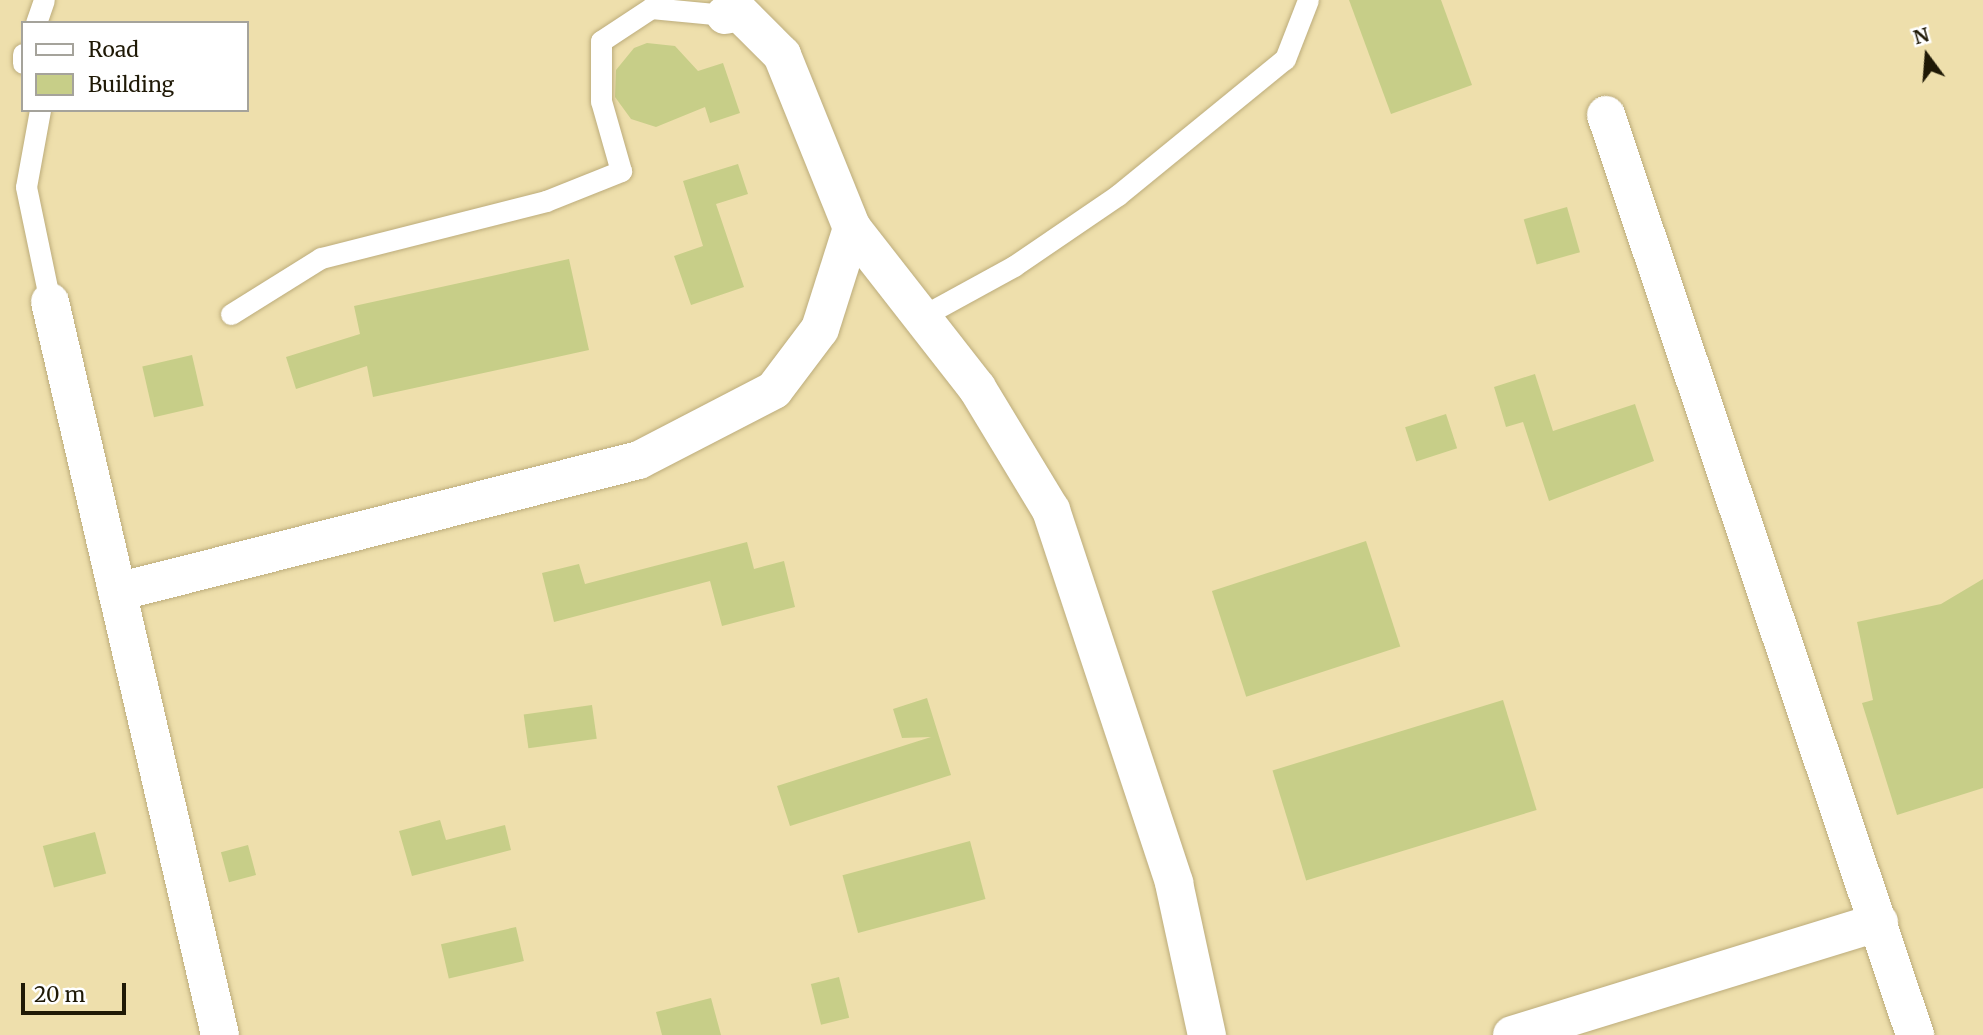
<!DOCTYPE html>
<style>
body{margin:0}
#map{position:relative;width:1983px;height:1035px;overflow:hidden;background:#eedfac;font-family:Merriweather,serif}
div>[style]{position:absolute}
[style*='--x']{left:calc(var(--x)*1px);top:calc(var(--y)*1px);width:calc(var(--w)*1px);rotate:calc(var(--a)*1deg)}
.building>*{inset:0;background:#c7ce88;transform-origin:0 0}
.roads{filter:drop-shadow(0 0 2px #bcac7b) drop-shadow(0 0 2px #bcac7b)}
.lane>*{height:21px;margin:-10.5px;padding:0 10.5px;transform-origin:10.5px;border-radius:10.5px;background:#fff}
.street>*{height:38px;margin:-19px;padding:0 19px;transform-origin:19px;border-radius:19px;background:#fff}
span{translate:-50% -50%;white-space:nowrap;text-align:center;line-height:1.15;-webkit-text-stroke:5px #fff;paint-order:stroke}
.legend{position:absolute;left:21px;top:21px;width:228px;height:91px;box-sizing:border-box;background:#fff;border:2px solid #a5a39b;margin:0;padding:9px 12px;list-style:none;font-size:21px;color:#1f1906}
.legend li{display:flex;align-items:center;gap:14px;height:35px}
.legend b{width:35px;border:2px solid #a5a39b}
.north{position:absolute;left:1892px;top:21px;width:70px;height:70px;-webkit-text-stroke:5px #fff;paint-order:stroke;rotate:344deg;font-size:19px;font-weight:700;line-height:28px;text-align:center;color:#1f1906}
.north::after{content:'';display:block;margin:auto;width:24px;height:32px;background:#1f1906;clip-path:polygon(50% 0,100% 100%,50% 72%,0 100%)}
.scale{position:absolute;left:21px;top:983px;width:105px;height:32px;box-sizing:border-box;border:4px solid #1f1906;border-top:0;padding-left:9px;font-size:21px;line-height:24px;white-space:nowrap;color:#1f1906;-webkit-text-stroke:5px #fff;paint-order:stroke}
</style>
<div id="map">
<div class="building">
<i style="clip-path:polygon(1349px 0,1441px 0,1472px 85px,1391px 114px)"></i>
<i style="clip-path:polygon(647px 43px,675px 46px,698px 71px,723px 63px,740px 113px,710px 123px,705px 107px,656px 127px,631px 119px,615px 97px,616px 70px,634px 48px)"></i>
<i style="clip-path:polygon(738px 164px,748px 194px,716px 204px,744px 287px,691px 305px,674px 256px,703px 246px,683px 181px)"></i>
<i style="left:1567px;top:207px;width:47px;height:45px;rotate:74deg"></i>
<i style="clip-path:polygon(569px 259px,589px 350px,373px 397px,367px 366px,296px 389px,286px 357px,360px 334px,354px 306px)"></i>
<i style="left:192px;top:355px;width:52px;height:51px;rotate:77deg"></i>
<i style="clip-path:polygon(1535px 374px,1553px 431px,1635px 404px,1654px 461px,1549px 501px,1523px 422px,1506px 427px,1494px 387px)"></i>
<i style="left:1446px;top:414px;width:36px;height:43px;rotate:72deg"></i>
<i style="left:1366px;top:541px;width:111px;height:162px;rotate:72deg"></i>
<i style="clip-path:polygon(747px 542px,754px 569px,784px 561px,795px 607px,722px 626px,710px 581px,554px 622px,542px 573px,579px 564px,585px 584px)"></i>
<i style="clip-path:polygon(1983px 579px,1983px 788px,1897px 815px,1862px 703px,1873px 700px,1857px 622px,1941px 604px)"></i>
<i style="clip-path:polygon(927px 698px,951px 775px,790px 826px,777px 786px,931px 737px,902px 738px,893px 709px)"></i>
<i style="left:1503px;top:700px;width:115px;height:241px;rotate:73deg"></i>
<i style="left:592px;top:705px;width:34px;height:69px;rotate:82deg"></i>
<i style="clip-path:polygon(440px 820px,446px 840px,505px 825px,511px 850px,412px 876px,399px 831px)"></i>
<i style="left:95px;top:832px;width:43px;height:54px;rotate:75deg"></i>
<i style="left:970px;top:841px;width:60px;height:132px;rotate:75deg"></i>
<i style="left:248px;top:845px;width:31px;height:28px;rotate:75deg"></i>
<i style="left:516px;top:927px;width:35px;height:77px;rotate:77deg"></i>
<i style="left:839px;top:977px;width:42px;height:29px;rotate:76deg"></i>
<i style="clip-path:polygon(711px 998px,721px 1035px,662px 1035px,656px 1012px)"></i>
</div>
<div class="roads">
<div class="lane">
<i style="--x:36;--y:23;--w:24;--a:-71"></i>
<i style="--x:23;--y:54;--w:9;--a:90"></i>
<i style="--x:40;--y:110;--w:78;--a:100.3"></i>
<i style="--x:26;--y:187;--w:117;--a:78.2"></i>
<i style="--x:231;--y:314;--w:106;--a:-31.9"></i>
<i style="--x:321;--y:258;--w:232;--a:-14.2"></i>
<i style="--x:546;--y:201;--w:81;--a:-21.8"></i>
<i style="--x:621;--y:171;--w:73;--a:-105.9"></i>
<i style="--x:601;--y:101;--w:60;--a:-90"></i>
<i style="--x:601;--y:41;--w:60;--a:-33.4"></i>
<i style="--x:651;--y:8;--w:74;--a:5.4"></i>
<i style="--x:921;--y:317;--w:106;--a:-28.7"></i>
<i style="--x:1014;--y:266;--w:126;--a:-34.3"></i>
<i style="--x:1118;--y:195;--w:215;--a:-39.2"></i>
<i style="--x:1285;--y:59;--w:63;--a:-68.7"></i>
</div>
<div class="street">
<i style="--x:725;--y:15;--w:14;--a:-12"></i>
<i style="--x:739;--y:12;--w:61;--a:45"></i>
<i style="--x:782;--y:55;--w:187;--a:68"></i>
<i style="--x:852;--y:228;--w:203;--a:52"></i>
<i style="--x:977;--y:388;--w:143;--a:58.8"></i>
<i style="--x:1051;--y:510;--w:393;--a:71.7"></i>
<i style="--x:1174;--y:883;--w:156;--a:77.8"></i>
<i style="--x:1606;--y:115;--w:971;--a:71.43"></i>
<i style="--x:50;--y:302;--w:752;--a:76.94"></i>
<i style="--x:117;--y:592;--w:538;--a:-14.19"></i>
<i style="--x:639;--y:460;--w:152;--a:-27.4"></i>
<i style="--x:774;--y:390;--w:76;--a:-53"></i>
<i style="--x:820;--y:329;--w:106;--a:-72.4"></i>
<i style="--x:1512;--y:1035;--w:384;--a:-17.1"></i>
</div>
</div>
<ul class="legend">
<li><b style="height:9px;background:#fff"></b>Road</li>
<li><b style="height:19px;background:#c7ce88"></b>Building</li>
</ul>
<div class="north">N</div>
<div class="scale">20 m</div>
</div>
